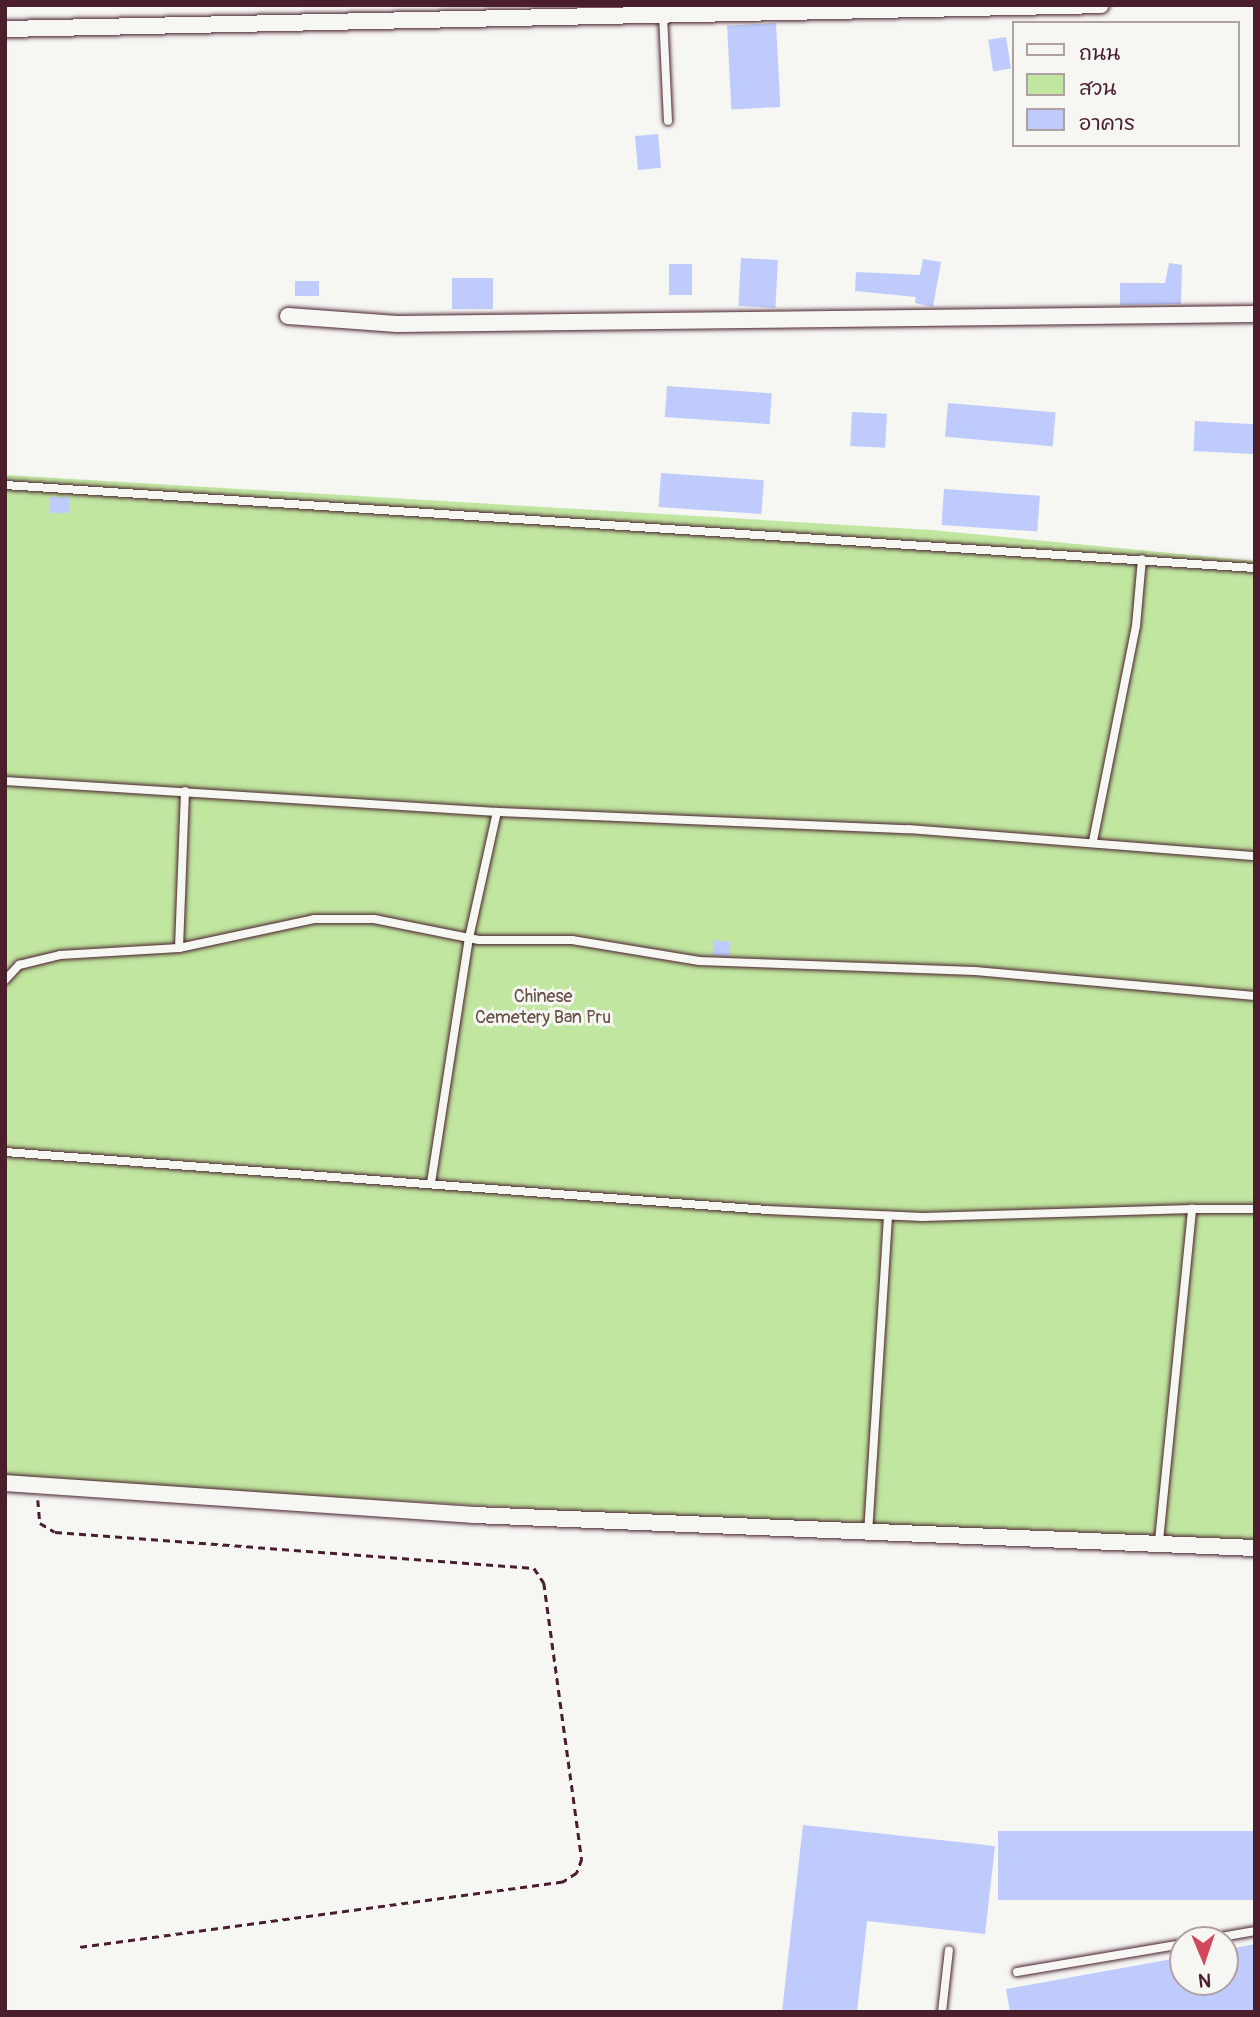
<!DOCTYPE html>
<meta charset="utf-8">
<style>
body{margin:0}
#map{position:relative;width:1260px;height:2017px;overflow:hidden;background:#f6f6f2;font-family:Pangolin,"Playpen Sans Thai",sans-serif}
div>[style]{position:absolute}
[style*='--x']{left:calc(var(--x)*1px);top:calc(var(--y)*1px);width:calc(var(--w)*1px);rotate:calc(var(--a)*1deg)}
.green>*{inset:0;background:#c0e6a0}
.building>*{inset:0;background:#becbfc;transform-origin:0 0}
.path>*{height:2.5px;margin-top:-1.25px;transform-origin:0;background:repeating-linear-gradient(90deg,#4a1f2b 0 7px,transparent 0 12px)}
.roads{filter:drop-shadow(0 0 2px #4a1f2b) drop-shadow(0 0 2px #4a1f2b)}
.service>*{height:8px;margin:-4px;padding:0 4px;transform-origin:4px;border-radius:4px;background:#f6f6f2}
.minor>*{height:16px;margin:-8px;padding:0 8px;transform-origin:8px;border-radius:8px;background:#f6f6f2}
span{translate:-50% -50%;white-space:nowrap;text-align:center;line-height:1.15;-webkit-text-stroke:6px #f6f6f2;paint-order:stroke}
.park-label{font-size:18px;color:#685148}
.frame{position:absolute;inset:0;border:7px solid #4a1f2b;pointer-events:none}
.legend{position:absolute;left:1012px;top:21px;width:228px;height:126px;box-sizing:border-box;background:#f6f6f2;border:2px solid #b1a0a2;margin:0;padding:9px 12px;list-style:none;font-size:21px;color:#4a1f2b}
.legend li{display:flex;align-items:center;gap:14px;height:35px}
.legend b{width:35px;border:2px solid #b1a0a2}
.north{position:absolute;left:1169px;top:1926px;width:70px;height:70px;box-sizing:border-box;background:#f6f6f2;border:2px solid #b1a0a2;border-radius:50%;rotate:178deg;font-size:19px;font-weight:700;line-height:28px;text-align:center;color:#4a1f2b}
.north::after{content:'';display:block;margin:auto;width:24px;height:32px;background:#d1495b;clip-path:polygon(50% 0,100% 100%,50% 72%,0 100%)}
</style>
<div id="map">
<div class="green">
<i style="clip-path:polygon(5px 475px,931px 530px,1255px 561px,1255px 1540px,1012px 1529px,866px 1528px,5px 1478px)"></i>
</div>
<div class="building">
<i style="left:776px;top:23px;width:84px;height:49px;rotate:87deg"></i>
<i style="left:1006px;top:37px;width:32px;height:18px;rotate:81deg"></i>
<i style="left:658px;top:134px;width:34px;height:23px;rotate:85deg"></i>
<i style="left:741px;top:258px;width:37px;height:48px;rotate:3deg"></i>
<i style="clip-path:polygon(923px 259px,941px 262px,933px 307px,915px 303px,916px 297px,855px 291px,856px 272px,920px 275px)"></i>
<i style="clip-path:polygon(1169px 263px,1182px 265px,1181px 304px,1120px 305px,1120px 283px,1165px 283px)"></i>
<i style="left:669px;top:264px;width:23px;height:31px"></i>
<i style="left:452px;top:278px;width:41px;height:31px"></i>
<i style="left:295px;top:281px;width:24px;height:15px"></i>
<i style="left:667px;top:386px;width:105px;height:31px;rotate:4deg"></i>
<i style="left:948px;top:403px;width:108px;height:34px;rotate:5deg"></i>
<i style="left:852px;top:412px;width:35px;height:34px;rotate:3deg"></i>
<i style="left:1195px;top:421px;width:60px;height:30px;rotate:3deg"></i>
<i style="left:661px;top:473px;width:103px;height:34px;rotate:4deg"></i>
<i style="left:944px;top:489px;width:96px;height:36px;rotate:4deg"></i>
<i style="left:50px;top:497px;width:19px;height:16px"></i>
<i style="left:714px;top:940px;width:17px;height:15px;rotate:7deg"></i>
<i style="clip-path:polygon(803px 1825px,995px 1846px,985px 1934px,867px 1921px,857px 2012px,782px 2012px)"></i>
<i style="left:1255px;top:1831px;width:69px;height:257px;rotate:90deg"></i>
<i style="clip-path:polygon(1255px 1944px,1255px 2012px,1010px 2012px,1006px 1989px,1183px 1957px,1183px 1982px,1225px 1982px,1225px 1950px)"></i>
</div>
<div class="path">
<i style="--x:38;--y:1500;--w:23;--a:85"></i>
<i style="--x:40;--y:1523;--w:17;--a:31"></i>
<i style="--x:55;--y:1532;--w:480;--a:4.3"></i>
<i style="--x:534;--y:1568;--w:18;--a:56"></i>
<i style="--x:544;--y:1583;--w:279;--a:82.2"></i>
<i style="--x:582;--y:1859;--w:15;--a:110"></i>
<i style="--x:577;--y:1873;--w:17;--a:147"></i>
<i style="--x:563;--y:1882;--w:490;--a:172.3"></i>
</div>
<div class="roads">
<div class="service">
<i style="--x:663;--y:15;--w:106;--a:87.3"></i>
<i style="--x:5;--y:485;--w:1253;--a:3.8"></i>
<i style="--x:5;--y:781;--w:493;--a:3.6"></i>
<i style="--x:497;--y:812;--w:412;--a:2.4"></i>
<i style="--x:909;--y:829;--w:347;--a:4.5"></i>
<i style="--x:1093;--y:841;--w:219;--a:-78.7"></i>
<i style="--x:1136;--y:626;--w:67;--a:-84.9"></i>
<i style="--x:179;--y:948;--w:157;--a:-87.8"></i>
<i style="--x:5;--y:980;--w:21;--a:-47"></i>
<i style="--x:19;--y:965;--w:42;--a:-13.7"></i>
<i style="--x:60;--y:955;--w:119;--a:-3.4"></i>
<i style="--x:179;--y:948;--w:138;--a:-12.1"></i>
<i style="--x:314;--y:919;--w:60;--a:0"></i>
<i style="--x:374;--y:919;--w:107;--a:11.3"></i>
<i style="--x:479;--y:940;--w:93;--a:0"></i>
<i style="--x:572;--y:940;--w:129;--a:9.4"></i>
<i style="--x:699;--y:961;--w:276;--a:2.1"></i>
<i style="--x:975;--y:971;--w:281;--a:5.1"></i>
<i style="--x:5;--y:1152;--w:764;--a:4.35"></i>
<i style="--x:767;--y:1210;--w:156;--a:2.6"></i>
<i style="--x:923;--y:1217;--w:269;--a:-1.7"></i>
<i style="--x:431;--y:1183;--w:248;--a:-81.2"></i>
<i style="--x:469;--y:938;--w:129;--a:-77.5"></i>
<i style="--x:868;--y:1534;--w:319;--a:-86.4"></i>
<i style="--x:1159;--y:1541;--w:334;--a:-84.3"></i>
<i style="--x:1192;--y:1209;--w:63;--a:0"></i>
<i style="--x:1204;--y:1940;--w:52;--a:-10"></i>
<i style="--x:1017;--y:1972;--w:168;--a:-9.6"></i>
<i style="--x:942;--y:2012;--w:62;--a:-83.6"></i>
</div>
<div class="minor">
<i style="--x:5;--y:29;--w:1096;--a:-1.25"></i>
<i style="--x:288;--y:316;--w:109;--a:4.2"></i>
<i style="--x:397;--y:324;--w:858;--a:-0.67"></i>
<i style="--x:5;--y:1483;--w:470;--a:3.9"></i>
<i style="--x:474;--y:1515;--w:782;--a:2.42"></i>
</div>
</div>
<div class="park-label">
<span style="left:543px;top:1008px">Chinese<br>Cemetery Ban Pru</span>
</div>
<div class="frame"></div>
<ul class="legend">
<li><b style="height:9px;background:#f6f6f2"></b>ถนน</li>
<li><b style="height:19px;background:#c0e6a0"></b>สวน</li>
<li><b style="height:19px;background:#becbfc"></b>อาคาร</li>
</ul>
<div class="north">N</div>
</div>
